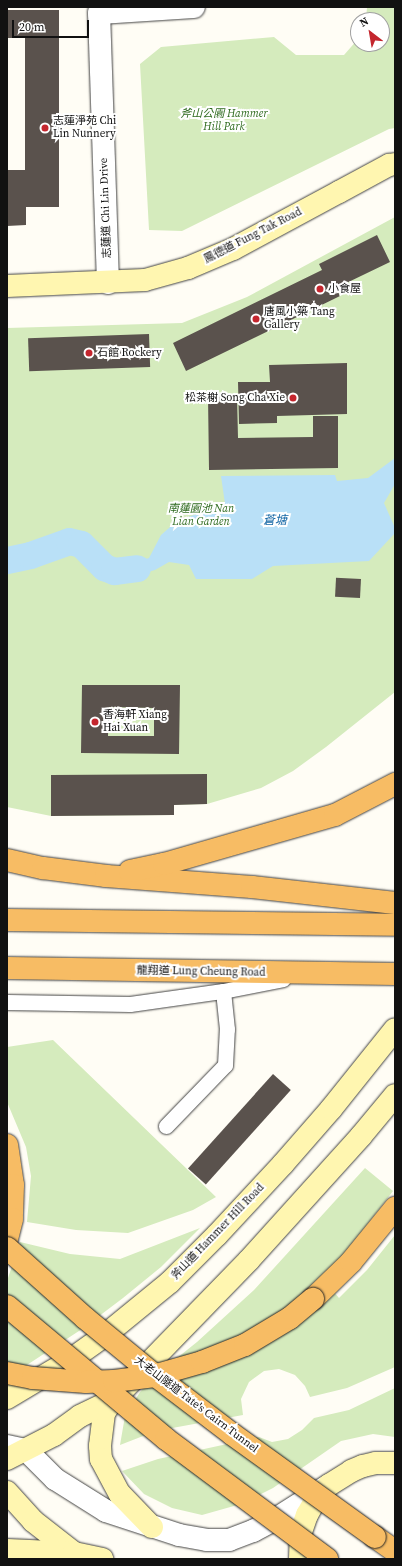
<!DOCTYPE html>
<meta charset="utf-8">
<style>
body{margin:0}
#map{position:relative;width:402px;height:1566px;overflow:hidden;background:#fffdf5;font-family:"Source Serif 4","Noto Sans TC",serif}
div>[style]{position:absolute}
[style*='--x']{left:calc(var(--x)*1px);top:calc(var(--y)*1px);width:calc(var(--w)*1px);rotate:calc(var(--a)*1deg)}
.green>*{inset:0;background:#d5ebbd}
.water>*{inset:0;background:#b9e0f7}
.canal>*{height:27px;margin:-13.5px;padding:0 13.5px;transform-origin:13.5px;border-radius:13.5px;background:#b9e0f7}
.building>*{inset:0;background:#5a524d;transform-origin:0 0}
.roads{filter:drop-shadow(0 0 1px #444) drop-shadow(0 0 1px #444)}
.service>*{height:15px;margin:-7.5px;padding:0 7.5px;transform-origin:7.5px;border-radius:7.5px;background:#fff}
.minor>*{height:22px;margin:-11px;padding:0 11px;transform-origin:11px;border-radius:11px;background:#fff}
.secondary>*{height:22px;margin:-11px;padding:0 11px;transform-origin:11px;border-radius:11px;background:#fff6b0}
.trunk>*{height:22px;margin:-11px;padding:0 11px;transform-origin:11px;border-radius:11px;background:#f7bc64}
.bridges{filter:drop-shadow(0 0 1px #222) drop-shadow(0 0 1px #222)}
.trunk-bridge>*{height:22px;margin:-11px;padding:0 11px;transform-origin:11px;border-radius:11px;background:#f7bc64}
.dots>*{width:11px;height:11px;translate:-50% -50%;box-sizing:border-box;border:2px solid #fff;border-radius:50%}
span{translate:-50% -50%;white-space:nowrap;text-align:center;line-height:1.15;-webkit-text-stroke:4px #fff;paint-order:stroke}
.park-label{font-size:11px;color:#2f6b1f;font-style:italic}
.poi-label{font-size:11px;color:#111}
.left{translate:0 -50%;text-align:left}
.right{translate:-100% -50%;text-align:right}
.street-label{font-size:11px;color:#111}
.water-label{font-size:12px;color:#1768a6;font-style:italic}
.frame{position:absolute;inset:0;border:8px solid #111;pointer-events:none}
.north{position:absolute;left:350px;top:12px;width:40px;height:40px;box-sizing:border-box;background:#fff;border:1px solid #a0a0a0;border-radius:50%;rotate:329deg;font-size:11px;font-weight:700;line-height:16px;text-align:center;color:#111}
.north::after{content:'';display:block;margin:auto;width:14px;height:18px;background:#c4262e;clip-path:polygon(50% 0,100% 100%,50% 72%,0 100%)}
.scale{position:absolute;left:12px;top:20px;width:77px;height:18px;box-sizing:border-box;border:2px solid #111;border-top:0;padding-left:5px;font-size:12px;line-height:14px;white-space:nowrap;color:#111;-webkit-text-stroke:3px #fff;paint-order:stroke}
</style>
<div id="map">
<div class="green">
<i style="clip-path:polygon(367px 7px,395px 7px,395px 128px,389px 129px,182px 231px,149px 230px,140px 64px,161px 47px,274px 37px,296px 55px,344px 55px,358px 39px,358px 44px,382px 44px,382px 20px,366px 20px)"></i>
<i style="clip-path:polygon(395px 217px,395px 692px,326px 747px,293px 771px,261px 788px,207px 804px,174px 805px,174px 815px,51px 816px,7px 807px,7px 328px,182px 323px,247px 297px)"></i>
<i style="clip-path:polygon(53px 1040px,216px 1197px,193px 1210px,128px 1233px,76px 1230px,27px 1222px,31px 1176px,26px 1147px,7px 1102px,7px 1047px)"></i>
<i style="clip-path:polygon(365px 1168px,393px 1191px,341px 1258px,321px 1277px,339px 1298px,367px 1270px,395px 1235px,395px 1367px,347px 1388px,310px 1397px,305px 1386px,295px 1375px,279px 1369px,264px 1371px,249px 1382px,241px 1399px,243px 1415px,156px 1431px,120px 1445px,125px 1416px,140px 1392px,157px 1374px,197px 1342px,254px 1290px)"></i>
<i style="clip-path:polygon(200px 1228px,161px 1267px,123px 1298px,82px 1329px,7px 1378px,7px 1281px,20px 1242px,70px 1254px,120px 1259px)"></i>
<i style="clip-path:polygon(395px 1388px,395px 1437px,373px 1434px,341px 1441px,273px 1488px,241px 1504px,202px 1515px,172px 1508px,144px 1494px,122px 1471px,158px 1459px,259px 1437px,272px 1442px,288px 1439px,302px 1430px,314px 1418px,349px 1410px)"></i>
</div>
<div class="water">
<i style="clip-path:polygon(395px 458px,395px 484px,384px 503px,395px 528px,395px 533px,369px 561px,273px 566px,252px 579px,196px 579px,189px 565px,169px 562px,155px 570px,137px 575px,136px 562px,149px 558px,161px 535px,177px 521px,225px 504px,221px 476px,335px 475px,337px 481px,368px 478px)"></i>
</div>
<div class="canal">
<i style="--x:7;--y:560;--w:24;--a:-12"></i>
<i style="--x:30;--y:555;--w:41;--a:-19.7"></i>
<i style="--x:69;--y:541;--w:12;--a:14"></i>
<i style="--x:81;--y:544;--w:33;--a:45"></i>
<i style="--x:104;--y:567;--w:11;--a:22"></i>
<i style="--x:114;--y:571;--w:23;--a:-7"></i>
</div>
<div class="building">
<i style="clip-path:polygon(7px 10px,59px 10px,59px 207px,26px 207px,26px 225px,7px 226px,7px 170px,25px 170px,25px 38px,7px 38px)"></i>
<i style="clip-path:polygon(377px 235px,390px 262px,336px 288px,340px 296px,186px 371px,173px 343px,322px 270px,319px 264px)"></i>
<i style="left:149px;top:334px;width:33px;height:121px;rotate:88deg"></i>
<i style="clip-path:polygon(347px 363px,347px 414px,277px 416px,277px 423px,239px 424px,238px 382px,270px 382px,269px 365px)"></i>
<i style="clip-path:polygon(237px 395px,238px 438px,313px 437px,313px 416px,338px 416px,338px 468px,209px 470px,208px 396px)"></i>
<i style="left:361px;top:579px;width:19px;height:25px;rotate:93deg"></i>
<i style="clip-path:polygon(evenodd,82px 685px,180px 685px,179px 754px,81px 753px,82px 685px,109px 707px,154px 708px,154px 736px,108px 736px,109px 707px)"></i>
<i style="clip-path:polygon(207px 774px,207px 804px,174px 805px,174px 815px,51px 816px,51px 775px)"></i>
<i style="left:273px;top:1074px;width:24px;height:127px;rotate:42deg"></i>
</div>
<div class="roads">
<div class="service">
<i style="--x:7;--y:1002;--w:123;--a:0.9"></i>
<i style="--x:130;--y:1004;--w:94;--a:-8"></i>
<i style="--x:223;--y:991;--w:61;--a:-11.3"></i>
<i style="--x:166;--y:1126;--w:85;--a:-46"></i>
<i style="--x:225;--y:1065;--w:36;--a:-87"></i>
<i style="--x:227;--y:1029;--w:38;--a:-96"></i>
</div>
<div class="minor">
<i style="--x:108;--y:283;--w:270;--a:-91.9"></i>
<i style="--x:99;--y:13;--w:95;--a:-3.6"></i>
<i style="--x:7;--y:1446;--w:19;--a:12"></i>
<i style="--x:26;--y:1450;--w:41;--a:45"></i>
<i style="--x:55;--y:1479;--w:60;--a:32.1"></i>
<i style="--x:106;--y:1511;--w:77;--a:18.2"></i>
<i style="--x:179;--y:1535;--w:28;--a:10"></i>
<i style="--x:207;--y:1540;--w:22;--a:0"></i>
<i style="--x:229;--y:1540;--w:26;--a:-21"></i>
<i style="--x:253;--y:1531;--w:24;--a:-28"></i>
<i style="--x:274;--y:1520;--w:62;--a:-32.4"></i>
</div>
<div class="secondary">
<i style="--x:7;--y:286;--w:138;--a:-2.5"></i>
<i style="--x:145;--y:280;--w:45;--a:-15.6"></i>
<i style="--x:188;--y:268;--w:49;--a:-22.9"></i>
<i style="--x:233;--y:249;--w:120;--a:-28.3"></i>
<i style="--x:339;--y:192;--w:57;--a:-28.4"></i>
<i style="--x:389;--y:165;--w:6;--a:-9"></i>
<i style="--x:7;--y:1398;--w:72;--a:-30.8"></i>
<i style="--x:69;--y:1361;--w:43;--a:-35.5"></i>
<i style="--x:104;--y:1336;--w:85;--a:-39.3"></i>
<i style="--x:170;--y:1282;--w:66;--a:-45"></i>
<i style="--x:217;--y:1235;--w:97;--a:-47.1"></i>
<i style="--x:283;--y:1164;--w:73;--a:-48.9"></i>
<i style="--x:331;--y:1109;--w:102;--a:-51.3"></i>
<i style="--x:113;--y:1400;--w:16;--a:125"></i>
<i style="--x:104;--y:1413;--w:33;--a:97"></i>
<i style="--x:100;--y:1446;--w:13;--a:86"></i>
<i style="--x:101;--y:1459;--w:40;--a:62"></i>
<i style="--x:120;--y:1494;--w:46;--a:45.9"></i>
<i style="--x:7;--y:1459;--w:53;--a:-27.1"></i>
<i style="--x:54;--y:1435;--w:32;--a:-36"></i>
<i style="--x:80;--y:1416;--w:37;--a:-26"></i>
<i style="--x:113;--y:1400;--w:195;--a:-45.8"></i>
<i style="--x:249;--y:1260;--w:167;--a:-47.9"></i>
<i style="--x:361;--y:1136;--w:53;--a:-50.3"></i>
<i style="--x:7;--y:1492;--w:39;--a:48"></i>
<i style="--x:33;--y:1521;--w:52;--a:38"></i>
<i style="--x:7;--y:1550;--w:67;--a:2.6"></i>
<i style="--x:74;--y:1553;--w:29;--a:12"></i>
<i style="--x:300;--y:1559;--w:27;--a:-88"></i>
<i style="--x:301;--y:1532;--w:18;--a:-71"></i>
<i style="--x:307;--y:1515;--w:18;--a:-61"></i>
<i style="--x:316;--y:1499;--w:19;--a:-47"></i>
<i style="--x:329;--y:1485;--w:26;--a:-32"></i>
<i style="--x:351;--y:1471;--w:13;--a:-23"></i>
<i style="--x:363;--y:1466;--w:13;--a:-13"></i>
<i style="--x:376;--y:1463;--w:19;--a:0"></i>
</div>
<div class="trunk">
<i style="--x:7;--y:860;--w:37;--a:13"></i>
<i style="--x:43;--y:868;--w:64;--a:7.2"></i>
<i style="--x:106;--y:876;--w:146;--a:4.3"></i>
<i style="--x:252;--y:887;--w:144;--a:6.4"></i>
<i style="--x:130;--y:871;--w:35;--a:-12"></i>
<i style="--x:164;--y:864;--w:178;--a:-16"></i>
<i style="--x:335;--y:815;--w:68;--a:-27.3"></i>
<i style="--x:7;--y:920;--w:388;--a:0.7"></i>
<i style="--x:7;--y:968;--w:388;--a:0.9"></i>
<i style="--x:7;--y:1145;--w:40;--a:81.5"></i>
<i style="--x:13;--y:1185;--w:34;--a:92"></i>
<i style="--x:12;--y:1219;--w:21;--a:104"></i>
<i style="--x:313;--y:1299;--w:53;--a:-44.2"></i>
<i style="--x:351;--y:1262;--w:70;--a:-50.8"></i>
<i style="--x:375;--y:1537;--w:24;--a:35"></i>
</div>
</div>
<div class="bridges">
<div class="trunk-bridge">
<i style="--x:7;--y:1248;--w:105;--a:41.9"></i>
<i style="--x:85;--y:1318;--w:87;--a:39.4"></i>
<i style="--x:152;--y:1373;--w:101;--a:37.3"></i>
<i style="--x:232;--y:1434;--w:176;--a:35.8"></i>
<i style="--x:7;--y:1306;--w:207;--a:39.9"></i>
<i style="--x:166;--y:1439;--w:201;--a:36.7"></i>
<i style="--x:7;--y:1373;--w:26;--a:11"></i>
<i style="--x:33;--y:1378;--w:53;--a:4.3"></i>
<i style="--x:86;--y:1382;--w:28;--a:-2"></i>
<i style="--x:114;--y:1381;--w:39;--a:-7"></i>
<i style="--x:153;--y:1376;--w:51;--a:-15.9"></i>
<i style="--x:202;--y:1362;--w:46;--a:-21.6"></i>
<i style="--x:245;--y:1345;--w:52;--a:-31"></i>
<i style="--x:290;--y:1318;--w:30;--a:-40"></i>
</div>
</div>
<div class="dots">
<i style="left:45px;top:128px;background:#c4262e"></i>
<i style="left:320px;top:289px;background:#c4262e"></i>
<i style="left:256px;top:319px;background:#c4262e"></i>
<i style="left:89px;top:353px;background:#c4262e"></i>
<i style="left:293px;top:398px;background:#c4262e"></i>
<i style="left:95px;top:722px;background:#c4262e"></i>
</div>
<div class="park-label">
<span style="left:224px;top:121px">斧山公園 Hammer<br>Hill Park</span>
<span style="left:201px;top:516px">南蓮園池 Nan<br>Lian Garden</span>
</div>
<div class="poi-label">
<span class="left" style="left:53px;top:128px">志蓮淨苑 Chi<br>Lin Nunnery</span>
<span class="left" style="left:328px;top:289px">小食屋</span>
<span class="left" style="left:264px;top:319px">唐風小築 Tang<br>Gallery</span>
<span class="left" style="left:97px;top:353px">石館 Rockery</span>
<span class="right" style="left:285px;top:398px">松茶榭 Song Cha Xie</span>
<span class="left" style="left:103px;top:722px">香海軒 Xiang<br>Hai Xuan</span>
</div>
<div class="street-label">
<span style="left:106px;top:208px;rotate:-92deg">志蓮道 Chi Lin Drive</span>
<span style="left:253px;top:236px;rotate:-27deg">鳳德道 Fung Tak Road</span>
<span style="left:201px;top:972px;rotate:1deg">龍翔道 Lung Cheung Road</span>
<span style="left:218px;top:1232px;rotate:-46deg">斧山道 Hammer Hill Road</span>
<span style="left:196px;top:1405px;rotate:37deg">大老山隧道 Tate's Cairn Tunnel</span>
</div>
<div class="water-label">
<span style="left:275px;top:521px">蒼塘</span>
</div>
<div class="frame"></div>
<div class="north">N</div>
<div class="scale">20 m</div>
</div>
